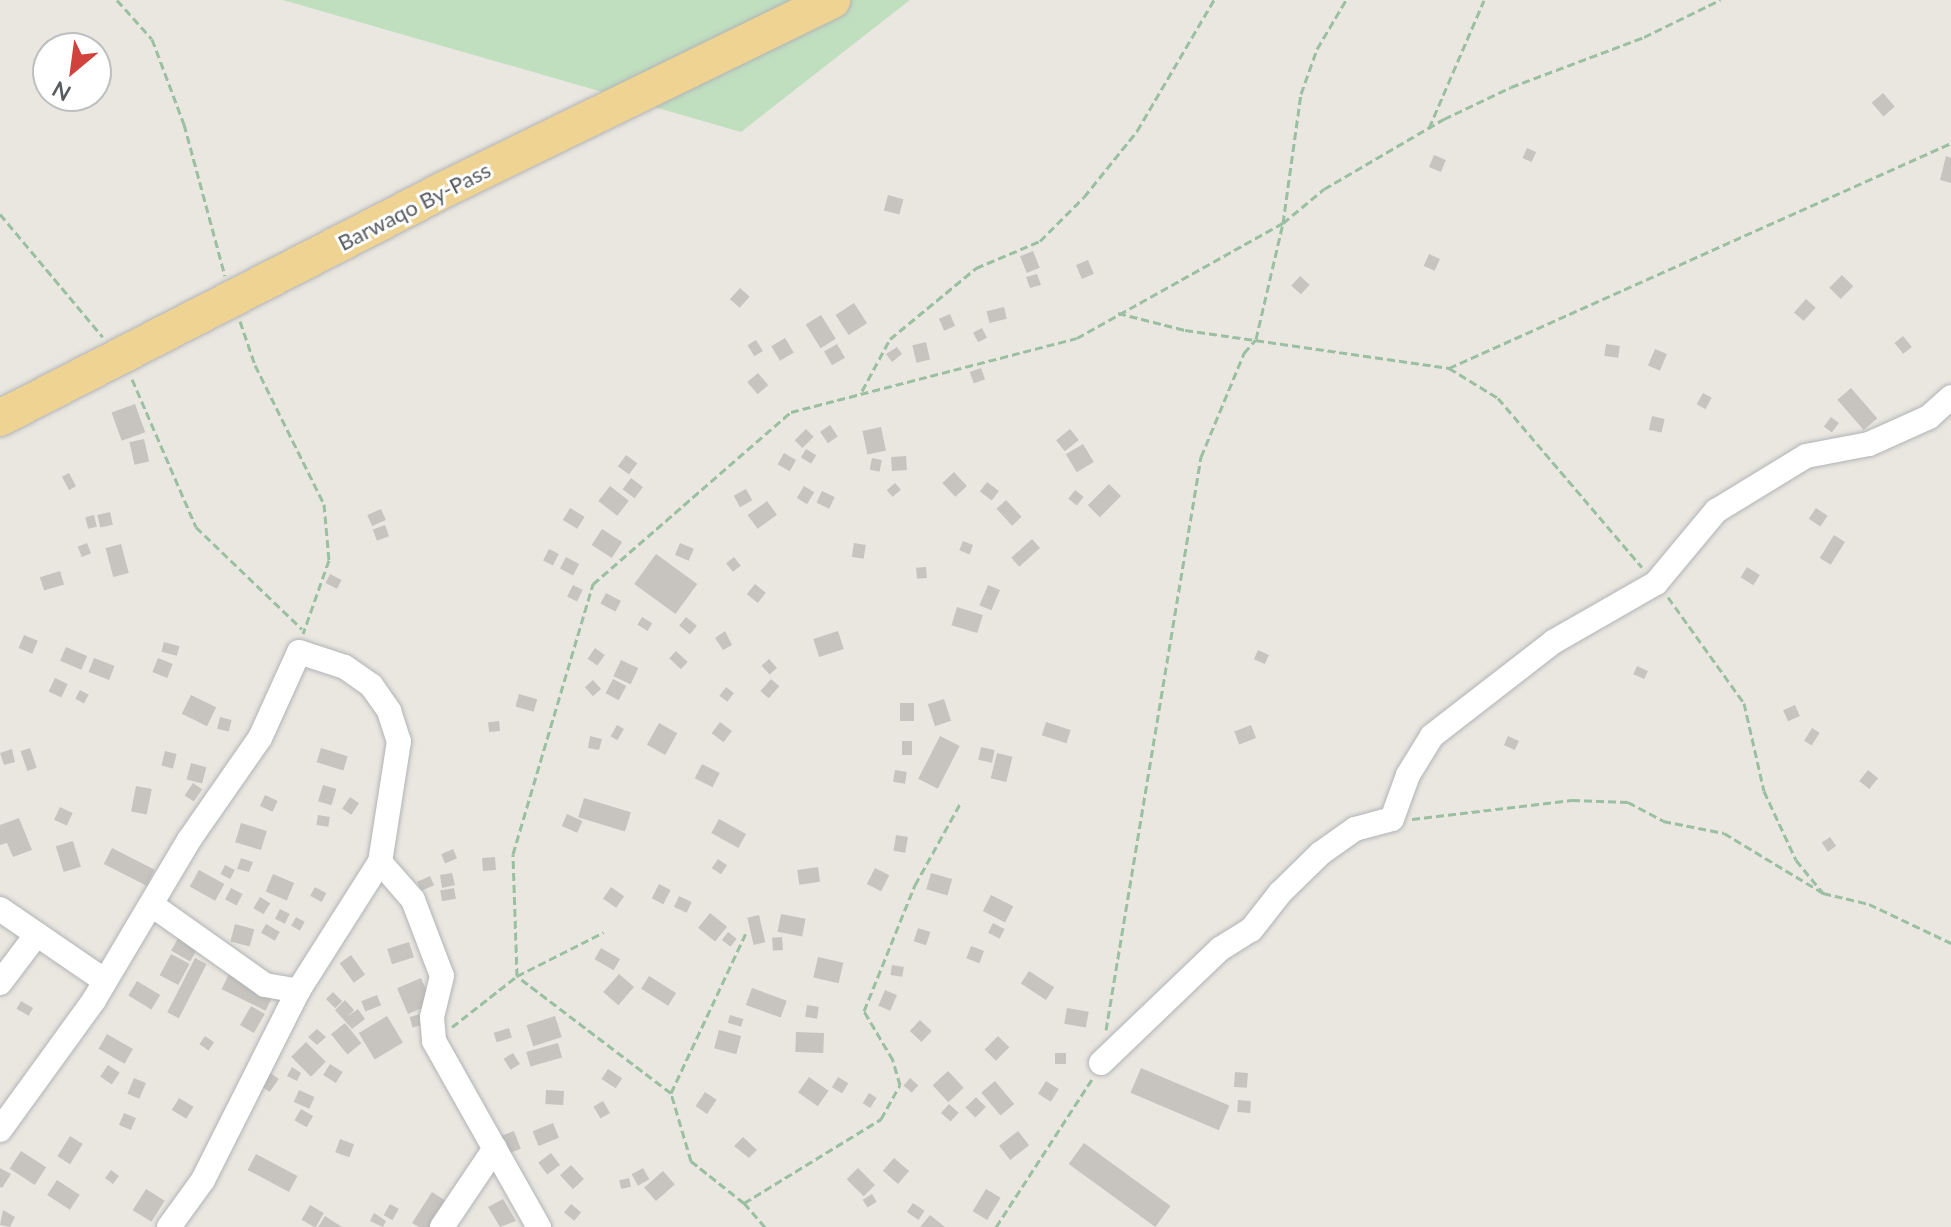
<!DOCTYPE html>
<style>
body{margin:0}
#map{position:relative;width:1951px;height:1227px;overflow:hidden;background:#eae7e0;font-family:Lato,sans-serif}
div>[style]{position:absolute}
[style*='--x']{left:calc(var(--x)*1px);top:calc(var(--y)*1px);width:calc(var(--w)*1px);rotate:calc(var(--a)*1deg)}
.green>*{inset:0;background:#c0dfbf}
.building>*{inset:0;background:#c7c4bf;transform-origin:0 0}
.path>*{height:3px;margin-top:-1.5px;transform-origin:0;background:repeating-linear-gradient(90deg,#9abfa2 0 8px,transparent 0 12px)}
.roads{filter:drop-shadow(0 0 2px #b1b3b6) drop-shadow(0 0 2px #b1b3b6)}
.minor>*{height:24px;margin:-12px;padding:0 12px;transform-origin:12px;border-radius:12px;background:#fff}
.highway>*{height:36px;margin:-18px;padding:0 18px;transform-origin:18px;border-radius:18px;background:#efd392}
span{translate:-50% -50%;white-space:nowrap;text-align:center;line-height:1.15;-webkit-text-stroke:6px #fff;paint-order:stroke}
.street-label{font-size:22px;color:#595c5f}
.north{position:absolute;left:32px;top:32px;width:80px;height:80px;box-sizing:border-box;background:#fff;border:2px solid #bdbebf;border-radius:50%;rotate:209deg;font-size:22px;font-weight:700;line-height:32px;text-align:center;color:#595c5f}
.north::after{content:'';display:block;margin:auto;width:28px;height:36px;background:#d2423d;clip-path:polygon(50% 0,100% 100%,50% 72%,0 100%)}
</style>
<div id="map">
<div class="green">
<i style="clip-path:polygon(283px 0,910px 0,741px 132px)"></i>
</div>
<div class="building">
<i style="left:1883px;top:93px;width:18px;height:15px;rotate:49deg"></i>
<i style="left:1527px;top:148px;width:10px;height:11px;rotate:24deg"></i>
<i style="left:1434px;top:155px;width:13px;height:13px;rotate:23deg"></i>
<i style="clip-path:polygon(1946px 156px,1951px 158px,1951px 183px,1940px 180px)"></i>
<i style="left:888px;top:195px;width:16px;height:16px;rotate:15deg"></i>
<i style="left:1033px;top:251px;width:18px;height:14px;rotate:68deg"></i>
<i style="left:1429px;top:254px;width:12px;height:13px;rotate:24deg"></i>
<i style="left:1088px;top:260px;width:15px;height:13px;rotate:67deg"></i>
<i style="clip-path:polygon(1037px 274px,1041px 285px,1030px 288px,1026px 277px)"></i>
<i style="left:1842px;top:275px;width:16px;height:18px;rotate:45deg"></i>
<i style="left:1300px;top:276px;width:13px;height:13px;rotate:42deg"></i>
<i style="left:740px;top:288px;width:13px;height:15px;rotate:42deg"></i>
<i style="left:1806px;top:299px;width:13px;height:18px;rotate:42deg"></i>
<i style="left:854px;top:303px;width:24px;height:22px;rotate:57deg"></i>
<i style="left:1004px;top:307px;width:12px;height:18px;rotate:76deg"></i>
<i style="left:950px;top:314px;width:13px;height:12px;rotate:67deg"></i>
<i style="left:821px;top:315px;width:28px;height:18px;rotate:58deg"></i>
<i style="left:982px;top:328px;width:11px;height:10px;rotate:63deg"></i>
<i style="left:1903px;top:336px;width:14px;height:11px;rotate:51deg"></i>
<i style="left:785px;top:338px;width:17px;height:16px;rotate:59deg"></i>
<i style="left:756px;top:340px;width:13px;height:10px;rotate:58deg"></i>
<i style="left:926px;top:342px;width:18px;height:14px;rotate:77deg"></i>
<i style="left:837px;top:344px;width:16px;height:15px;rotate:60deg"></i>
<i style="left:1606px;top:344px;width:14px;height:12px;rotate:8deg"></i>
<i style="clip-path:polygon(897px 347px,902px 354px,892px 362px,886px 354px)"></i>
<i style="left:1655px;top:349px;width:13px;height:18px;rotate:23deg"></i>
<i style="left:981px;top:368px;width:12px;height:12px;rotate:70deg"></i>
<i style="left:758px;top:373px;width:16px;height:14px;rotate:50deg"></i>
<i style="left:1851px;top:388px;width:40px;height:18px;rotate:49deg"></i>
<i style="left:1703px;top:393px;width:10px;height:13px;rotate:29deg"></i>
<i style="left:135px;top:404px;width:30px;height:25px;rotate:70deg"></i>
<i style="left:1652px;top:416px;width:13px;height:14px;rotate:13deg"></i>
<i style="left:1831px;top:417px;width:10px;height:12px;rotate:37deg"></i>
<i style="left:830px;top:425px;width:14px;height:12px;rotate:56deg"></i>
<i style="left:881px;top:427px;width:24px;height:19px;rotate:78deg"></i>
<i style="left:806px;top:429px;width:11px;height:16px;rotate:45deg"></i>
<i style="left:1070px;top:429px;width:14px;height:18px;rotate:51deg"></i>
<i style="left:144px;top:439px;width:23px;height:15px;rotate:77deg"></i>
<i style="left:1083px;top:444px;width:21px;height:20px;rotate:59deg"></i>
<i style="left:806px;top:449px;width:12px;height:10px;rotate:31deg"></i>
<i style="left:784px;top:453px;width:14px;height:13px;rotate:30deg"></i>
<i style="left:626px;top:455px;width:14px;height:14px;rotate:36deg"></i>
<i style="left:906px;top:456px;width:14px;height:15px;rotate:86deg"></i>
<i style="left:872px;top:458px;width:10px;height:12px;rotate:11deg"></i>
<i style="left:954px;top:472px;width:19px;height:16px;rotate:47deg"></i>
<i style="left:69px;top:473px;width:15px;height:8px;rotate:62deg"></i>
<i style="left:631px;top:478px;width:15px;height:14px;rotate:37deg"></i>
<i style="left:987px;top:482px;width:15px;height:12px;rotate:37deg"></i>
<i style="left:895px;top:483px;width:9px;height:11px;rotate:49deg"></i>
<i style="left:1109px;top:484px;width:17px;height:30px;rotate:45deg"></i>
<i style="left:610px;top:486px;width:24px;height:19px;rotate:38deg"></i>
<i style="left:804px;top:486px;width:12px;height:14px;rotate:31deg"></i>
<i style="left:746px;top:489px;width:13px;height:14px;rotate:61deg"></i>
<i style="left:1075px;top:490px;width:11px;height:11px;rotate:38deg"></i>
<i style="left:822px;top:491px;width:14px;height:13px;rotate:25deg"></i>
<i style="left:1006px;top:500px;width:23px;height:13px;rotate:47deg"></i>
<i style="left:767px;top:501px;width:17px;height:24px;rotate:54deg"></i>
<i style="left:570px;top:508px;width:17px;height:14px;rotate:31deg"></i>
<i style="left:1816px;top:508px;width:14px;height:13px;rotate:34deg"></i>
<i style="left:381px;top:509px;width:12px;height:15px;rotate:66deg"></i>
<i style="left:110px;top:512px;width:13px;height:13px;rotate:77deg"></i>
<i style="left:94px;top:515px;width:12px;height:9px;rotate:76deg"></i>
<i style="left:385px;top:525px;width:12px;height:13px;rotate:70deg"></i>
<i style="left:602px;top:529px;width:24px;height:19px;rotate:33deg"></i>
<i style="left:1834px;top:535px;width:13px;height:27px;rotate:32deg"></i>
<i style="left:1032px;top:539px;width:12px;height:28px;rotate:48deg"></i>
<i style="left:963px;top:541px;width:11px;height:10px;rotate:22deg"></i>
<i style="left:87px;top:543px;width:11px;height:10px;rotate:68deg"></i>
<i style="left:680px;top:543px;width:15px;height:13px;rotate:23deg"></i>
<i style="left:854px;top:543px;width:12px;height:14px;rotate:9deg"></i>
<i style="left:121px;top:544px;width:30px;height:16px;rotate:75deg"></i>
<i style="left:549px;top:549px;width:11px;height:13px;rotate:27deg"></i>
<i style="left:656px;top:554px;width:51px;height:37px;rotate:36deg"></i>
<i style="left:566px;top:557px;width:15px;height:13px;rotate:28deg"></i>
<i style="left:734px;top:557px;width:11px;height:10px;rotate:52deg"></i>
<i style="left:926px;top:567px;width:11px;height:10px;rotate:85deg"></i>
<i style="left:1747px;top:567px;width:15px;height:12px;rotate:32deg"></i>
<i style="left:60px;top:571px;width:14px;height:21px;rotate:73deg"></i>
<i style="left:330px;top:574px;width:13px;height:10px;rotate:27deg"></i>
<i style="left:755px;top:584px;width:14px;height:13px;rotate:39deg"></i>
<i style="left:573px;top:585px;width:11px;height:13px;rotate:27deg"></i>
<i style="left:988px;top:585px;width:13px;height:22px;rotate:23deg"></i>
<i style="left:606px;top:593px;width:17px;height:12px;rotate:28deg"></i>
<i style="left:957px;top:607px;width:27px;height:19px;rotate:17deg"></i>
<i style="left:642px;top:617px;width:12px;height:9px;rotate:31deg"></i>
<i style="left:686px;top:617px;width:14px;height:11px;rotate:39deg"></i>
<i style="clip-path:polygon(725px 631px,732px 645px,723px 650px,715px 638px)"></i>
<i style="left:838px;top:631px;width:19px;height:26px;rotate:72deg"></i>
<i style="left:24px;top:635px;width:15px;height:14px;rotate:23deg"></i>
<i style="left:164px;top:642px;width:16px;height:10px;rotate:15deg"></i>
<i style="left:66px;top:647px;width:23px;height:15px;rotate:23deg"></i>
<i style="left:595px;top:648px;width:12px;height:13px;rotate:35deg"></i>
<i style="left:1258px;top:650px;width:12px;height:10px;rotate:24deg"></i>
<i style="left:676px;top:651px;width:16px;height:10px;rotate:43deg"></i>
<i style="left:94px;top:658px;width:22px;height:15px;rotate:21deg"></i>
<i style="left:158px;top:658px;width:16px;height:15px;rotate:22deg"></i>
<i style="left:769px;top:659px;width:12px;height:10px;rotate:48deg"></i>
<i style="left:621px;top:660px;width:19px;height:18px;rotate:25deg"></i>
<i style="left:1637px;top:666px;width:12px;height:9px;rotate:24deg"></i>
<i style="left:55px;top:678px;width:14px;height:15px;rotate:25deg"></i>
<i style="left:613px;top:679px;width:15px;height:16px;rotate:28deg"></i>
<i style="left:771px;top:679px;width:11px;height:16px;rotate:41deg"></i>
<i style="left:593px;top:680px;width:12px;height:11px;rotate:48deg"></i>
<i style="left:726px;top:687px;width:10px;height:11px;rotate:37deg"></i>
<i style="left:80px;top:690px;width:10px;height:10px;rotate:29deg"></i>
<i style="left:519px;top:694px;width:19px;height:13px;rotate:16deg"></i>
<i style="left:191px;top:695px;width:28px;height:21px;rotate:26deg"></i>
<i style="left:944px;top:699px;width:23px;height:17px;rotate:72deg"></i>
<i style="left:900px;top:703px;width:14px;height:18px"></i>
<i style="left:1795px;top:705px;width:12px;height:13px;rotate:66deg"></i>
<i style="left:220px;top:717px;width:12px;height:12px;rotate:14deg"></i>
<i style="left:499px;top:721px;width:10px;height:11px;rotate:84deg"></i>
<i style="left:720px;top:722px;width:15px;height:14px;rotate:37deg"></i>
<i style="left:1046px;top:722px;width:26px;height:14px;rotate:18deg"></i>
<i style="left:659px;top:723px;width:21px;height:25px;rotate:29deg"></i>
<i style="left:617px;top:725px;width:8px;height:13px;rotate:30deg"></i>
<i style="left:1251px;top:725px;width:14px;height:18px;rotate:69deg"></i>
<i style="left:1812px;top:728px;width:9px;height:15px;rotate:32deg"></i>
<i style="clip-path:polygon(590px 736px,602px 739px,599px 750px,588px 748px)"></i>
<i style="left:940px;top:736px;width:22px;height:48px;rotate:27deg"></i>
<i style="left:1508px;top:736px;width:12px;height:10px;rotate:24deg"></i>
<i style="left:902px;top:741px;width:10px;height:14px"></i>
<i style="left:981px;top:747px;width:14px;height:13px;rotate:12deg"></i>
<i style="left:30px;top:748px;width:21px;height:10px;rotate:71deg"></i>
<i style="left:321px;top:748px;width:28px;height:15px;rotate:17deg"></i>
<i style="clip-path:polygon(12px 749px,15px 762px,4px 765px,0 753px)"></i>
<i style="left:165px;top:751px;width:12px;height:15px;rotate:14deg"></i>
<i style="left:997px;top:753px;width:16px;height:26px;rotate:14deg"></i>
<i style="left:191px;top:763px;width:16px;height:17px;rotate:15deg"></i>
<i style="left:702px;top:764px;width:20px;height:16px;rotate:27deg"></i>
<i style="left:895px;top:770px;width:12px;height:12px;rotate:9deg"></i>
<i style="left:1868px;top:770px;width:13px;height:14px;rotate:39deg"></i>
<i style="left:193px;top:783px;width:11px;height:15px;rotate:34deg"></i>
<i style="left:323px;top:785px;width:14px;height:17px;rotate:17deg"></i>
<i style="left:136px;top:786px;width:16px;height:26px;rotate:11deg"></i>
<i style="left:265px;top:795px;width:14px;height:12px;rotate:25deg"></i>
<i style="left:350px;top:797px;width:11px;height:14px;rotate:34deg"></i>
<i style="left:584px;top:798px;width:49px;height:20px;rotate:17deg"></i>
<i style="left:60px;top:807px;width:14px;height:14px;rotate:25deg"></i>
<i style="left:567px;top:814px;width:17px;height:13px;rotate:24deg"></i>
<i style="left:318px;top:815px;width:12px;height:10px;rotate:9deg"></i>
<i style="clip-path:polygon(19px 818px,32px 850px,13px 857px,7px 843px,0 845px,0 825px)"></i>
<i style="left:719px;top:819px;width:31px;height:16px;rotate:29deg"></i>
<i style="left:241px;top:823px;width:27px;height:20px;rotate:17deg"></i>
<i style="left:896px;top:835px;width:12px;height:16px;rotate:9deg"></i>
<i style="left:1830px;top:837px;width:11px;height:10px;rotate:56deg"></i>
<i style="left:73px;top:841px;width:27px;height:18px;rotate:73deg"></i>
<i style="left:112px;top:848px;width:48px;height:18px;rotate:27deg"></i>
<i style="left:453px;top:849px;width:10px;height:13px;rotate:66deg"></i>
<i style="left:495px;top:857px;width:13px;height:13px;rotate:86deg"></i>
<i style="clip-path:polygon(241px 858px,253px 862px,249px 872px,237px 869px)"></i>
<i style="left:718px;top:859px;width:11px;height:11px;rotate:34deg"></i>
<i style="left:225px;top:865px;width:11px;height:10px;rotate:27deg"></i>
<i style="left:818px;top:867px;width:15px;height:21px;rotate:82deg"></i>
<i style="left:875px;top:868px;width:16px;height:18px;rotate:27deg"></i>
<i style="left:199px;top:870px;width:29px;height:19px;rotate:29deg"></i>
<i style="clip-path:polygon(452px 873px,455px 885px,442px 888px,440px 875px)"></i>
<i style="left:931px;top:873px;width:22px;height:17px;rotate:16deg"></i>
<i style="left:273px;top:874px;width:23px;height:19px;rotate:23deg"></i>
<i style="left:430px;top:876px;width:10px;height:14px;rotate:66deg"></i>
<i style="left:659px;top:884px;width:13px;height:16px;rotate:27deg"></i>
<i style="left:315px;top:887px;width:13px;height:10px;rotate:29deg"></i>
<i style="left:611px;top:887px;width:16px;height:14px;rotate:35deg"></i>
<i style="left:231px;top:888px;width:13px;height:13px;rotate:27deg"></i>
<i style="left:454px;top:888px;width:11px;height:14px;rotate:80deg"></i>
<i style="left:991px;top:895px;width:25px;height:18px;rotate:27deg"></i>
<i style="left:679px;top:896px;width:14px;height:12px;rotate:25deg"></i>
<i style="left:260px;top:897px;width:12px;height:13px;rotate:31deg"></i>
<i style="left:280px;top:909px;width:11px;height:11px;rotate:27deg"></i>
<i style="left:710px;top:913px;width:22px;height:19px;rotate:39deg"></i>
<i style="left:781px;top:914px;width:25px;height:18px;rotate:11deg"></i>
<i style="left:759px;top:915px;width:28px;height:12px;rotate:77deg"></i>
<i style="left:296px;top:917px;width:10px;height:10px;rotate:29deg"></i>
<i style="left:993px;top:923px;width:13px;height:11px;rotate:27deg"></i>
<i style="left:235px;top:924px;width:20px;height:18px;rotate:15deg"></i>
<i style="left:266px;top:924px;width:16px;height:10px;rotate:30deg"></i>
<i style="left:918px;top:928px;width:13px;height:14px;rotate:18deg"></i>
<i style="left:728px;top:932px;width:11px;height:10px;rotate:38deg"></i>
<i style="left:180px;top:935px;width:22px;height:18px;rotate:30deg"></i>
<i style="left:782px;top:937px;width:13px;height:10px;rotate:86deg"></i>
<i style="left:409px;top:942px;width:16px;height:23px;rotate:72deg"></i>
<i style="left:971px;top:946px;width:14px;height:13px;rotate:21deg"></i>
<i style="left:601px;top:948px;width:22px;height:13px;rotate:30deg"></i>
<i style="left:171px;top:954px;width:21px;height:24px;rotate:28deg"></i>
<i style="left:351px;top:955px;width:24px;height:14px;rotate:54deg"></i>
<i style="left:818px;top:957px;width:26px;height:21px;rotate:13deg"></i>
<i style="left:195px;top:958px;width:13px;height:61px;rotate:27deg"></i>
<i style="left:892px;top:965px;width:12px;height:10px;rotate:9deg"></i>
<i style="left:1029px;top:971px;width:30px;height:15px;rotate:33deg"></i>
<i style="left:229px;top:974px;width:49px;height:17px;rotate:26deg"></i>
<i style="left:619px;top:974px;width:20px;height:24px;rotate:41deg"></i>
<i style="left:649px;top:976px;width:32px;height:15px;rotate:32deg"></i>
<i style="left:421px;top:978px;width:28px;height:26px;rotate:67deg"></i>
<i style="left:137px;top:981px;width:27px;height:17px;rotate:31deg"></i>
<i style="left:752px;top:988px;width:37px;height:18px;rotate:20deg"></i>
<i style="left:885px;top:990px;width:13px;height:17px;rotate:23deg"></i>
<i style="left:333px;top:992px;width:13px;height:10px;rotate:45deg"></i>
<i style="left:377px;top:995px;width:11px;height:17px;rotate:68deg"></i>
<i style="clip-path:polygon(345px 1000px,354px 1010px,348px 1016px,358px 1009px,365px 1019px,352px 1029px,335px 1010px)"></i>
<i style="left:21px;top:1001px;width:14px;height:9px;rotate:30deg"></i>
<i style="left:807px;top:1005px;width:12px;height:12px;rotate:9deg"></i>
<i style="left:251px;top:1006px;width:16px;height:22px;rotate:30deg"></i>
<i style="left:1067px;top:1008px;width:22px;height:16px;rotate:10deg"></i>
<i style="left:428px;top:1012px;width:11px;height:19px;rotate:75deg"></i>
<i style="left:730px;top:1015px;width:14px;height:8px;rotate:17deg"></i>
<i style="left:387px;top:1016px;width:31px;height:33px;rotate:59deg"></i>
<i style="left:555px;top:1016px;width:22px;height:30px;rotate:72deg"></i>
<i style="left:920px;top:1020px;width:16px;height:15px;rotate:43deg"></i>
<i style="left:345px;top:1023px;width:26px;height:18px;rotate:51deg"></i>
<i style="left:509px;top:1028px;width:10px;height:16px;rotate:73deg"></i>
<i style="clip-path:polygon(317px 1029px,326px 1037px,317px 1045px,308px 1037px)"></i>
<i style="left:719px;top:1030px;width:23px;height:19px;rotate:15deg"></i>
<i style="left:796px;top:1032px;width:28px;height:20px;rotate:2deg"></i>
<i style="left:107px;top:1034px;width:30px;height:17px;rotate:30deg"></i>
<i style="left:205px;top:1036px;width:11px;height:10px;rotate:34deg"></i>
<i style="left:998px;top:1036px;width:16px;height:19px;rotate:45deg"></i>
<i style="left:306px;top:1042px;width:28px;height:21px;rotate:45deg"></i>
<i style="left:558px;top:1043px;width:15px;height:33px;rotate:74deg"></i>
<i style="left:513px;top:1053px;width:13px;height:11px;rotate:58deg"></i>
<i style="left:1055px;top:1053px;width:11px;height:11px"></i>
<i style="left:330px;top:1064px;width:15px;height:13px;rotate:32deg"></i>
<i style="left:108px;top:1065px;width:14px;height:14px;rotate:34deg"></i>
<i style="clip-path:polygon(292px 1067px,301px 1073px,297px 1081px,287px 1076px)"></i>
<i style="left:1141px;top:1068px;width:96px;height:27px;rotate:23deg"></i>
<i style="left:608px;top:1069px;width:17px;height:12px;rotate:33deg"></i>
<i style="left:948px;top:1071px;width:23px;height:21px;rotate:47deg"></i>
<i style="left:269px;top:1072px;width:12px;height:16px;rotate:35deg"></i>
<i style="left:1235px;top:1072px;width:13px;height:15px;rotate:4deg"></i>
<i style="left:809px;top:1077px;width:24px;height:19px;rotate:35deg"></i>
<i style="left:838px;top:1077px;width:12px;height:12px;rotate:31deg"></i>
<i style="left:134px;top:1078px;width:13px;height:17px;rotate:23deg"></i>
<i style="left:910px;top:1078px;width:11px;height:10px;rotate:41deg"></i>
<i style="left:995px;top:1081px;width:30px;height:18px;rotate:50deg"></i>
<i style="left:1046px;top:1081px;width:15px;height:15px;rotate:32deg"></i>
<i style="left:299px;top:1090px;width:17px;height:13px;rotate:24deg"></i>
<i style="left:546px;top:1090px;width:18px;height:14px;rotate:3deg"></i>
<i style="left:705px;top:1092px;width:14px;height:17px;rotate:34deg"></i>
<i style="left:869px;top:1093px;width:9px;height:12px;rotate:32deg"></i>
<i style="left:976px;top:1097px;width:14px;height:15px;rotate:45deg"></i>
<i style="left:179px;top:1098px;width:17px;height:14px;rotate:31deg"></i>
<i style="left:1238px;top:1100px;width:13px;height:12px;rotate:4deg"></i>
<i style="left:603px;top:1101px;width:14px;height:11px;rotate:60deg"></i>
<i style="left:949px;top:1104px;width:13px;height:12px;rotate:42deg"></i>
<i style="left:301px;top:1109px;width:14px;height:13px;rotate:30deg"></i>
<i style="left:124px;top:1113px;width:13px;height:13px;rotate:23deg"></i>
<i style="left:553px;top:1123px;width:16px;height:22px;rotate:68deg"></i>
<i style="left:514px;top:1131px;width:19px;height:16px;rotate:69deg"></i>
<i style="left:1018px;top:1131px;width:18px;height:24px;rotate:52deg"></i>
<i style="left:70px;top:1136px;width:15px;height:24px;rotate:32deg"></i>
<i style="clip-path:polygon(743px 1137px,757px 1150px,749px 1158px,734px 1146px)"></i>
<i style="left:340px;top:1139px;width:15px;height:14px;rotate:20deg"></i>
<i style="left:1084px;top:1143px;width:107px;height:26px;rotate:36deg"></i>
<i style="left:21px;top:1151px;width:30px;height:21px;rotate:33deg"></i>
<i style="left:551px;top:1153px;width:15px;height:16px;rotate:53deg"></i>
<i style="left:256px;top:1154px;width:47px;height:18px;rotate:28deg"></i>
<i style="left:894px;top:1158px;width:20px;height:17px;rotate:41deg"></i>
<i style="left:571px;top:1165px;width:19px;height:15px;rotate:47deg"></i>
<i style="clip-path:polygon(0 1168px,11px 1174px,2px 1188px,0 1187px)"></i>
<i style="left:643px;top:1168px;width:13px;height:13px;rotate:61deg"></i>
<i style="left:858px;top:1168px;width:24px;height:16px;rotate:45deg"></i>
<i style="left:111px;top:1170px;width:10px;height:10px;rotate:37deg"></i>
<i style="left:663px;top:1171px;width:18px;height:25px;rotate:49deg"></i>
<i style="left:629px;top:1178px;width:9px;height:10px;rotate:77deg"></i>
<i style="left:57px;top:1180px;width:27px;height:18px;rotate:33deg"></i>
<i style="left:146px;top:1189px;width:22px;height:25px;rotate:32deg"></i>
<i style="left:986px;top:1189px;width:17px;height:26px;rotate:31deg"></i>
<i style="clip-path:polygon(432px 1192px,449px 1203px,435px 1227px,419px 1227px,412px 1223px)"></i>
<i style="left:872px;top:1194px;width:9px;height:11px;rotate:58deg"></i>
<i style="clip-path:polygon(503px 1199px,516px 1221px,500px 1227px,488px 1207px)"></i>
<i style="left:913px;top:1203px;width:14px;height:11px;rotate:34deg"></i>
<i style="left:390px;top:1204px;width:10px;height:13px;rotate:29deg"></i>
<i style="left:571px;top:1204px;width:13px;height:11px;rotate:39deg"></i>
<i style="left:310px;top:1205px;width:16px;height:17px;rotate:30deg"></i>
<i style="clip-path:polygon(3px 1210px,15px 1217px,10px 1227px,0 1225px)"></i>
<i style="clip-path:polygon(374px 1213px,386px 1221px,383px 1227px,370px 1221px)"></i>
<i style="clip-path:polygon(930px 1215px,945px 1227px,920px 1227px)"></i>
<i style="clip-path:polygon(325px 1216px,342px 1227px,318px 1227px)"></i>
</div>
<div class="path">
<i style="--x:117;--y:0;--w:52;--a:48.1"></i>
<i style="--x:152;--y:39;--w:91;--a:69.4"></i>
<i style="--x:184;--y:124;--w:157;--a:74.9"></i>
<i style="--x:1429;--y:128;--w:139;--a:-66.7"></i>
<i style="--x:0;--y:214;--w:160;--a:50.1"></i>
<i style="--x:1118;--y:313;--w:69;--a:14.2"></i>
<i style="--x:1185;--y:330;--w:267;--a:8.2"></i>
<i style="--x:1449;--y:368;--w:57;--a:31.5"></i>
<i style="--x:1498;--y:398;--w:222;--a:49.6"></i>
<i style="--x:240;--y:321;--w:46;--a:71.2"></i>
<i style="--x:255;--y:365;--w:155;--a:63.6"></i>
<i style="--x:324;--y:504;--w:56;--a:84.9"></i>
<i style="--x:329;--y:560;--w:78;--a:109.4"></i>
<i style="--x:1449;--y:368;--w:550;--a:-24.14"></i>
<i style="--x:132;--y:379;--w:161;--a:66.6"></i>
<i style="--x:196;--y:527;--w:147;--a:43.9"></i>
<i style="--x:862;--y:391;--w:59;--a:-61.7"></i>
<i style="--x:890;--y:339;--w:112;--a:-39.5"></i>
<i style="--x:976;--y:268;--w:69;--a:-22.9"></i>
<i style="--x:1040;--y:241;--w:62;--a:-45"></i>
<i style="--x:1084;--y:197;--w:85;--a:-51.2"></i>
<i style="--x:1137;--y:131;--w:152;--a:-59.6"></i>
<i style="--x:1668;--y:597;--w:130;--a:54.4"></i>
<i style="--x:1744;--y:703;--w:90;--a:77.2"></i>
<i style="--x:1764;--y:791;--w:76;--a:65.1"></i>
<i style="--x:1796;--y:860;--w:43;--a:50.7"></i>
<i style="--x:1412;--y:819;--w:161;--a:-6.8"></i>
<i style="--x:1572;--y:800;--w:56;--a:2"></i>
<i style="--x:1628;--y:802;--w:40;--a:28"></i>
<i style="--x:1663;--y:821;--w:62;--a:11.1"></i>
<i style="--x:1724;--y:833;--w:116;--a:31.2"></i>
<i style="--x:1823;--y:893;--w:47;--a:13.4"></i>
<i style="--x:1869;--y:904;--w:91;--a:25.4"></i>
<i style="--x:452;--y:1027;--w:83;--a:-38.1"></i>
<i style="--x:517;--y:976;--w:97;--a:-26.8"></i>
<i style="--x:1106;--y:1030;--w:581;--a:-80.59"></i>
<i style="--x:1201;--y:457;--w:113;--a:-67.5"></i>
<i style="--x:1244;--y:353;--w:18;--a:-49"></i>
<i style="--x:1256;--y:339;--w:119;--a:-76.9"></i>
<i style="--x:1283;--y:223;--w:130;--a:-82.1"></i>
<i style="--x:1301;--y:94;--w:48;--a:-70.4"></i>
<i style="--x:1317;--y:49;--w:57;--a:-59.4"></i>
<i style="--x:671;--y:1093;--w:179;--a:-64.9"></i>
<i style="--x:744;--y:1203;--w:161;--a:-31.5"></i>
<i style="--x:881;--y:1119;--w:39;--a:-61"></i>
<i style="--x:900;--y:1085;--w:26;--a:-106"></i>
<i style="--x:893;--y:1060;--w:57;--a:-120.6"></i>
<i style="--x:864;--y:1011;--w:136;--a:-68"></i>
<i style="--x:915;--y:885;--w:95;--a:-61"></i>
<i style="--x:765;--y:1227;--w:32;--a:-131"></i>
<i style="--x:744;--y:1203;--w:68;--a:-141.6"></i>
<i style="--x:691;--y:1161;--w:71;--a:-106.4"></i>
<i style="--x:671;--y:1093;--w:193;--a:-142.8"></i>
<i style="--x:517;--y:976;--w:122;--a:-91.9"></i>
<i style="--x:513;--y:854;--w:282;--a:-73.5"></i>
<i style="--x:593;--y:584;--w:262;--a:-41"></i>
<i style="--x:791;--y:412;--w:295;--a:-14.5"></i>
<i style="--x:1077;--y:338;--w:236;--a:-29.2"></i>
<i style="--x:1283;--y:223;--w:53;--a:-39.7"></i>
<i style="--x:1324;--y:189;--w:139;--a:-30.3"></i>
<i style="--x:1444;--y:119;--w:74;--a:-25.5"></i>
<i style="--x:1511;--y:87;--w:142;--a:-20.6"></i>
<i style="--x:1644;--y:37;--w:85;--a:-26"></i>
<i style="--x:996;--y:1227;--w:176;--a:-57"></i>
</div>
<div class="roads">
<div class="minor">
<i style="--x:152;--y:905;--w:138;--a:35.3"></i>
<i style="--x:265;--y:985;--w:34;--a:10"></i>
<i style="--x:0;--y:909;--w:127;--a:34.4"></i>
<i style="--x:0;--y:983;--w:61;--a:-52.9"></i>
<i style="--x:1101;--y:1063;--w:165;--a:-43.8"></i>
<i style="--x:1220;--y:949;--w:36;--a:-32"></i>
<i style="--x:1251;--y:930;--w:47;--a:-51.9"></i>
<i style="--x:1280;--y:893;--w:57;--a:-44.3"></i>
<i style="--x:1321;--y:853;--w:42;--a:-35.2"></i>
<i style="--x:1355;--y:829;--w:38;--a:-15"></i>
<i style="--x:1392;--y:819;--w:47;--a:-70"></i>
<i style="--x:1408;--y:775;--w:46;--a:-58.4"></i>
<i style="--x:1432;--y:736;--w:153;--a:-37.8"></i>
<i style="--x:1553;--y:642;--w:119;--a:-29.8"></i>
<i style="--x:1656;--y:583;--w:94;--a:-50.2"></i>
<i style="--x:1716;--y:511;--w:105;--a:-31.4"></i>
<i style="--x:1806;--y:456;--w:64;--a:-10.8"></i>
<i style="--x:1869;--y:444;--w:66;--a:-24.2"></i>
<i style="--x:1929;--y:417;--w:30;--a:-42"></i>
<i style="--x:0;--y:1130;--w:160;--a:-54.1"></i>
<i style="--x:94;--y:1000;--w:186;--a:-59.3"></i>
<i style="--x:189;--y:840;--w:124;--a:-55.2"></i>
<i style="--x:260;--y:738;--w:94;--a:-65.6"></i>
<i style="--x:299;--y:652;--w:48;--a:18.1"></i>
<i style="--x:345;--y:667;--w:32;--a:35"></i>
<i style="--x:371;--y:685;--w:32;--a:55"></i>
<i style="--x:389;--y:711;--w:32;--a:72"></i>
<i style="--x:399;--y:741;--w:122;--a:98.9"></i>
<i style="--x:380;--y:862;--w:50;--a:49"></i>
<i style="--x:413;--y:900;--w:81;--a:69.1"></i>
<i style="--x:442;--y:976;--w:42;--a:103.7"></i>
<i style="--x:432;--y:1017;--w:24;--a:85"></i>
<i style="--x:434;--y:1041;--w:214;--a:60.6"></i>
<i style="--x:169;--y:1227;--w:58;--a:-54.1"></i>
<i style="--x:203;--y:1180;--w:212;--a:-63.3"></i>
<i style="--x:298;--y:991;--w:153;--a:-57.6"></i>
<i style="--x:442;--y:1227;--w:95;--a:-56.1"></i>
</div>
<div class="highway">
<i style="--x:0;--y:418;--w:489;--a:-27.2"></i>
<i style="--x:435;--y:194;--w:442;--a:-26"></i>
</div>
</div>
<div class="street-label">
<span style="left:414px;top:206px;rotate:-27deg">Barwaqo By-Pass</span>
</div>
<div class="north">N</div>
</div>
